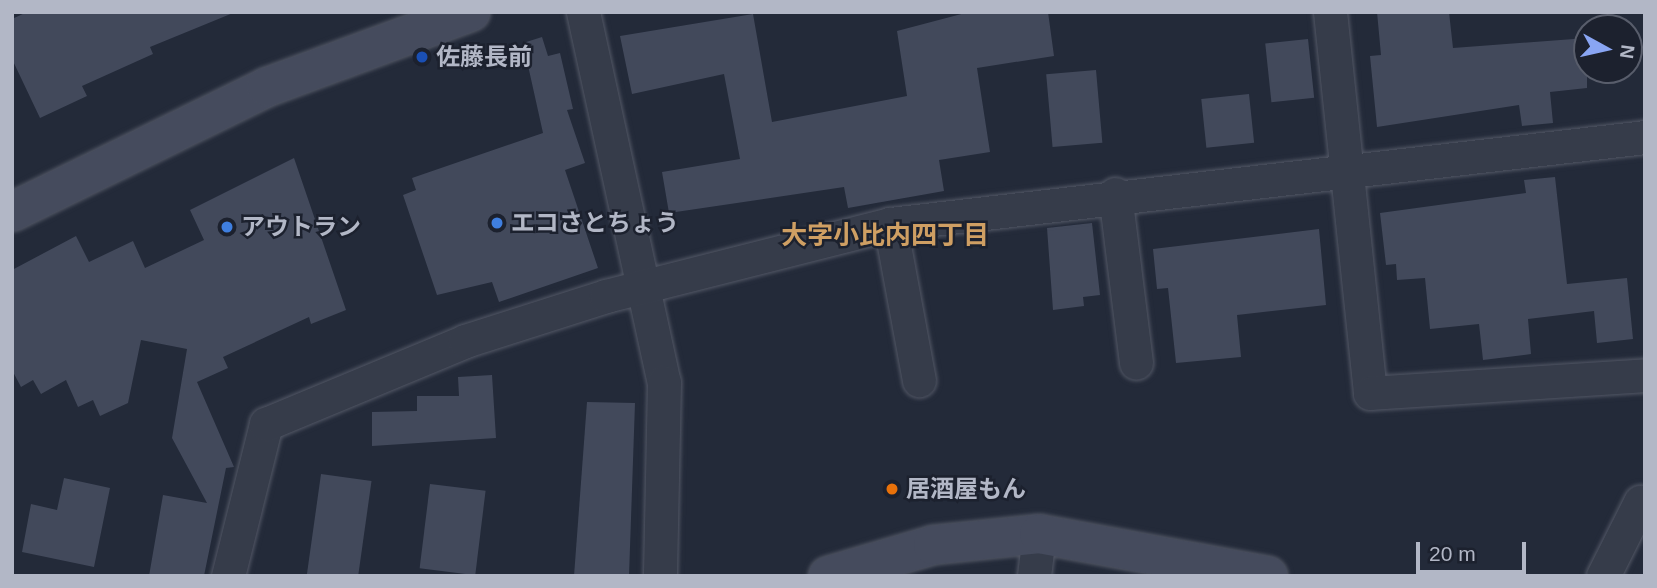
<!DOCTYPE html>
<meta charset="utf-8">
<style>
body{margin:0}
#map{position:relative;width:1657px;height:588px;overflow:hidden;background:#232a39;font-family:Arial,"Noto Sans JP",sans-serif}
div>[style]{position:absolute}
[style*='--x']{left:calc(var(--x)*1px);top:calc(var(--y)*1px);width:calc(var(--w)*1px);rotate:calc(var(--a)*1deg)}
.building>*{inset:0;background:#42495b;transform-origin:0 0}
.roads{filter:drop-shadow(0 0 2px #525765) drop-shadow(0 0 2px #525765)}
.street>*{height:33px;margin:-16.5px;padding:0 16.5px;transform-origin:16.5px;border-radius:16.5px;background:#363c4a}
.secondary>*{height:38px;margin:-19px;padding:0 19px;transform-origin:19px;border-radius:19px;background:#454b5d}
.dots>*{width:19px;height:19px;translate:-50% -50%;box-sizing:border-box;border:4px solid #1c212e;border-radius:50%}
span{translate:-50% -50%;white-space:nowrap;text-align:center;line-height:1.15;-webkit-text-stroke:5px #1c212e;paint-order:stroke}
.poi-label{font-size:24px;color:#b2b7c6;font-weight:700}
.left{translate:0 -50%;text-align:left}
.neighbourhood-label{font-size:26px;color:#cf9f63;font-weight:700}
.frame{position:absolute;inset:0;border:14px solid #b2b7c6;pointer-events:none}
.north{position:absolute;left:1573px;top:14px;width:70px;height:70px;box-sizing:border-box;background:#1c212e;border:2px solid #585d6b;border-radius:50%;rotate:98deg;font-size:19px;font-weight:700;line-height:28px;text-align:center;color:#b2b7c6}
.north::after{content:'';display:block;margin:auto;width:24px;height:32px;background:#89a5f3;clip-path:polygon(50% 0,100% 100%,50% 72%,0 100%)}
.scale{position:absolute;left:1416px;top:542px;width:110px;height:32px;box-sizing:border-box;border:4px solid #b2b7c6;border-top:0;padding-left:9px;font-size:21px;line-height:24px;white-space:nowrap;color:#b2b7c6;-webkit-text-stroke:5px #1c212e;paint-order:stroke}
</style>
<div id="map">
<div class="building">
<i style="clip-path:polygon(27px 12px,233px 12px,233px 13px,150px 47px,153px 54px,82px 86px,87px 96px,40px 118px,12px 59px,12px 19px)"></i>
<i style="clip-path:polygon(969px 12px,1048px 12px,1054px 56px,977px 68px,990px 152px,939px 160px,944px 191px,848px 208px,844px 187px,669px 213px,662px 172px,740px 159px,724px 74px,632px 94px,620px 36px,753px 14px,772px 122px,907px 96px,897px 31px)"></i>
<i style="clip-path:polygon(1377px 12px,1449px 12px,1453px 48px,1587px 38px,1587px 88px,1550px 92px,1553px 123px,1522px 126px,1519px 105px,1377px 127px,1370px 56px,1381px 55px)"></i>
<i style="clip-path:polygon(542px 37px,548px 56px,560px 53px,573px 109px,567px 110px,585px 163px,565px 170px,598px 268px,499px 302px,492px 282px,437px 295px,403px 195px,416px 190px,412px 178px,543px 133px,523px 43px)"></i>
<i style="left:1308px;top:39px;width:59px;height:43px;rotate:84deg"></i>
<i style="left:1096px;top:70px;width:73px;height:50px;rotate:85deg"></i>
<i style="left:1249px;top:94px;width:49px;height:48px;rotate:84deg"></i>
<i style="clip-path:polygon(294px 158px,346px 310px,311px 324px,309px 317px,223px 357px,228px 368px,197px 382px,234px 467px,226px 468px,204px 576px,149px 576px,163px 495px,207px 503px,172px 438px,187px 349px,141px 340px,128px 403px,100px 416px,93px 400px,78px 407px,66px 380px,41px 394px,33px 380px,21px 387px,12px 370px,12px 270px,76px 236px,89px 262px,133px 241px,145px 268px,204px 240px,190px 210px)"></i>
<i style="clip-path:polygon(1555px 177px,1567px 284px,1627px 278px,1633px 339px,1597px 343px,1594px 311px,1528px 319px,1531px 354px,1483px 360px,1479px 324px,1430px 329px,1425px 278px,1397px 280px,1396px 264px,1386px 265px,1380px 213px,1526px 193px,1524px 180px)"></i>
<i style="clip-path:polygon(1092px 223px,1100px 295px,1083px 297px,1084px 306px,1053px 310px,1047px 228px)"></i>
<i style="clip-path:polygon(1319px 229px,1326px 305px,1237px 315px,1241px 357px,1176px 363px,1168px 288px,1157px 289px,1153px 249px)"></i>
<i style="clip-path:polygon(492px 375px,496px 438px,372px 446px,372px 412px,417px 411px,417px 396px,459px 396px,458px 377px)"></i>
<i style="clip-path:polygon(587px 402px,635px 403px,629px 576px,574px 576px)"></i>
<i style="left:321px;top:474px;width:51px;height:103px;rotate:8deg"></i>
<i style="clip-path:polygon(64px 478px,110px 488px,94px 567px,22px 552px,31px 504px,57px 510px)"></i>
<i style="left:430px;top:484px;width:56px;height:85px;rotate:7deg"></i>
</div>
<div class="roads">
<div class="street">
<i style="--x:583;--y:12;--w:379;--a:77.7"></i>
<i style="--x:664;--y:382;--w:194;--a:91.2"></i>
<i style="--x:1330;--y:12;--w:383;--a:84"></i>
<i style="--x:1370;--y:393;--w:276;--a:-3.7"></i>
<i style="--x:1115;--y:194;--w:170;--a:82.9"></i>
<i style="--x:890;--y:224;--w:159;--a:79.5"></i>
<i style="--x:228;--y:576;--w:157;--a:-76"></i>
<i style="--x:266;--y:424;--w:216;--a:-22.6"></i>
<i style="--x:465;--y:341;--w:148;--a:-17.7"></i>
<i style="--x:606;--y:296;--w:293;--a:-14.2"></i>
<i style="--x:890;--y:224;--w:760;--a:-6.57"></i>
<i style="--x:1034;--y:576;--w:42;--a:-83.2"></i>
<i style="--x:1603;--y:576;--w:83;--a:-63.4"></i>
</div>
<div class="secondary">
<i style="--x:12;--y:212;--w:284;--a:-26.1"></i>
<i style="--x:267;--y:87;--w:217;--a:-20.2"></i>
<i style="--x:828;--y:576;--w:109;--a:-16.4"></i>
<i style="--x:933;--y:545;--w:107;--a:-5.9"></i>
<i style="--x:1039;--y:534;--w:233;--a:10.4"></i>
</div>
</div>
<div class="dots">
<i style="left:422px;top:57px;background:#1a4fb4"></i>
<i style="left:497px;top:223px;background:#3f7fe0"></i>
<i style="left:227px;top:227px;background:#3f7fe0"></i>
<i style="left:892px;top:489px;background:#e8710a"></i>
</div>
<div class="poi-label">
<span class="left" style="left:436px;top:57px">佐藤長前</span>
<span class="left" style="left:511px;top:223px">エコさとちょう</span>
<span class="left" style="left:241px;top:227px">アウトラン</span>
<span class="left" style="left:906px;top:489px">居酒屋もん</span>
</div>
<div class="neighbourhood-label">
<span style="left:885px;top:236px">大字小比内四丁目</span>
</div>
<div class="frame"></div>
<div class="north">N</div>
<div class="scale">20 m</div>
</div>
